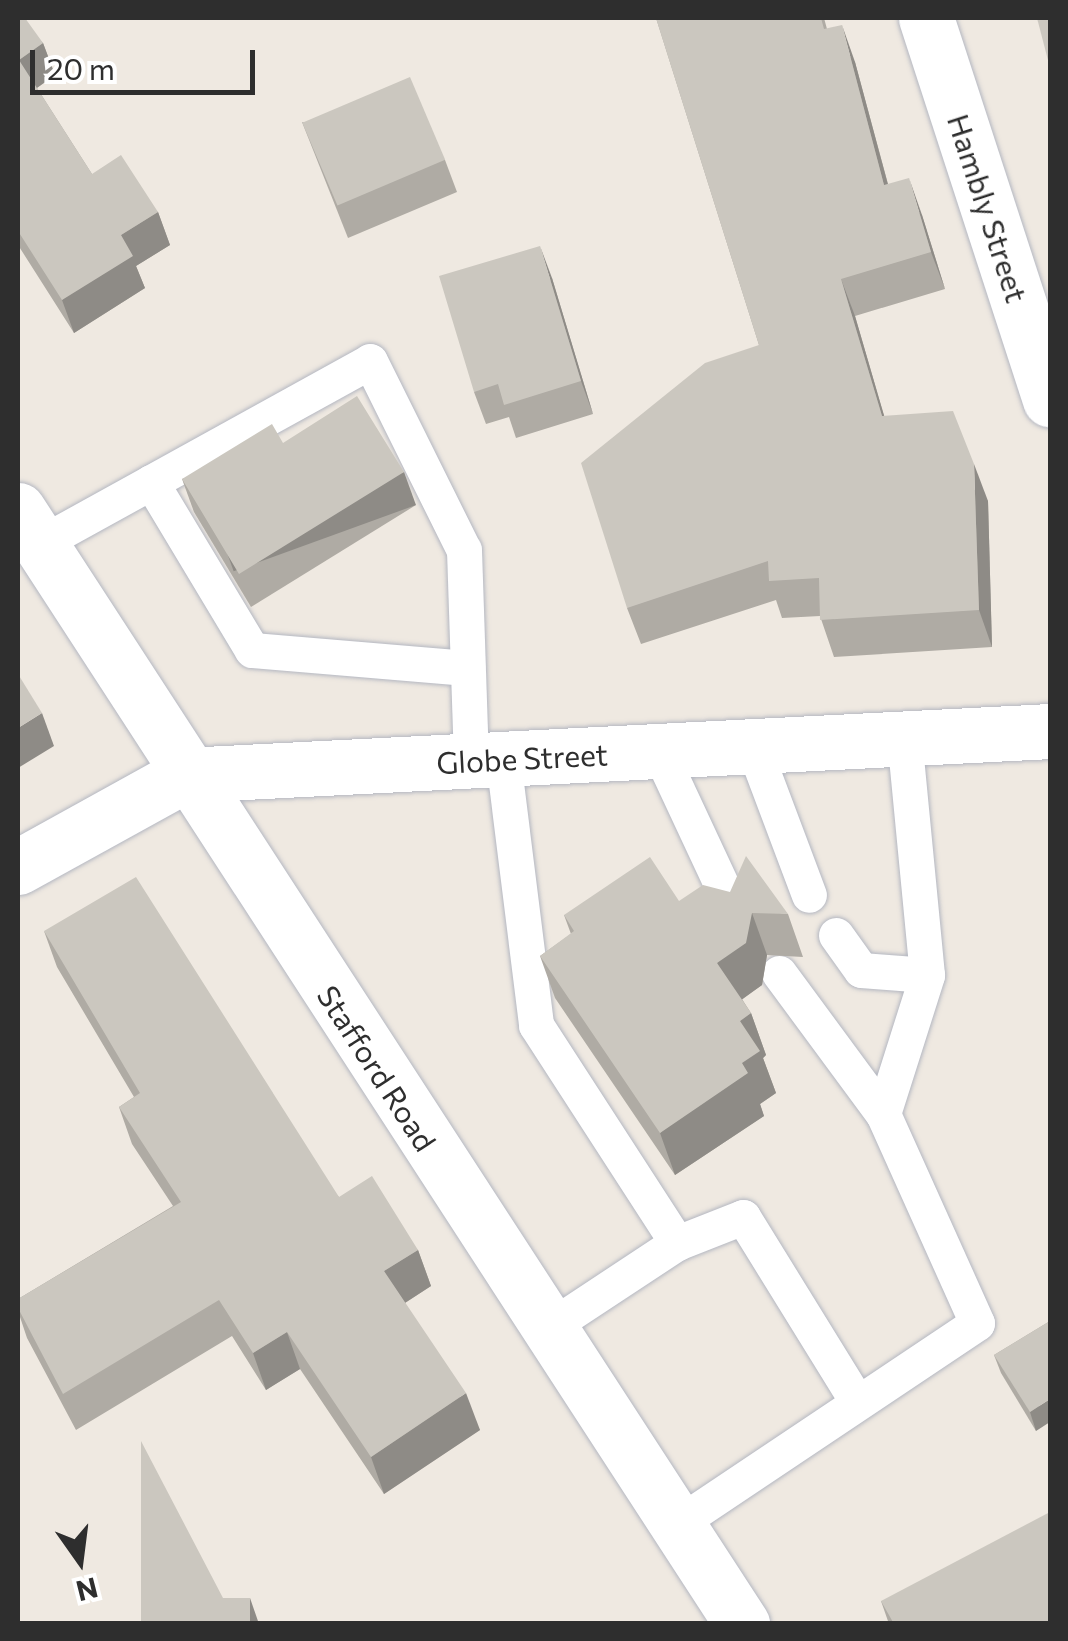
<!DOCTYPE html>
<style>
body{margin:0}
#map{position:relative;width:1068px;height:1641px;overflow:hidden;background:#efe9e1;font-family:Commissioner,sans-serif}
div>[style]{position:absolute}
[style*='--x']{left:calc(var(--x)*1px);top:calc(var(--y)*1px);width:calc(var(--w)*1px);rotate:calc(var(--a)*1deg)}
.roads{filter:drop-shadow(0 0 2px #b4b7c1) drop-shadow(0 0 2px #b4b7c1)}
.lane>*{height:35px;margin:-17.5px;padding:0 17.5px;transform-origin:17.5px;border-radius:17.5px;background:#fff}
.street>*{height:55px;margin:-27.5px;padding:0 27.5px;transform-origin:27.5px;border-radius:27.5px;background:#fff}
.secondary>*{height:55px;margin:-27.5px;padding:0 27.5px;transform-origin:27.5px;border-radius:27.5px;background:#fff}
.wall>*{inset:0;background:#afaba4}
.shaded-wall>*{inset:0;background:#8e8b86;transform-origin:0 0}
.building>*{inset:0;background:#cbc7bf;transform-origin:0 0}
span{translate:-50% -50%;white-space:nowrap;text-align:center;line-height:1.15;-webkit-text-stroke:8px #fff;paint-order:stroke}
.street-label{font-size:30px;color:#2e2e2e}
.frame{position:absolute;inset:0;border:20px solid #2e2e2e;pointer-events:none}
.north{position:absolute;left:30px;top:1511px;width:100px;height:100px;-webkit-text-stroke:8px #fff;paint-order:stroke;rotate:166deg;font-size:28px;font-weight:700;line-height:40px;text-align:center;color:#2e2e2e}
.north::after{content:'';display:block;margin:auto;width:35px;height:45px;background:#2e2e2e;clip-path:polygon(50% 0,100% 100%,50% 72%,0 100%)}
.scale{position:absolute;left:30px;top:50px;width:225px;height:45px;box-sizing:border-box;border:5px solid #2e2e2e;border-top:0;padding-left:12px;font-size:30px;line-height:35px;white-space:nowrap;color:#2e2e2e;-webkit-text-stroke:8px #fff;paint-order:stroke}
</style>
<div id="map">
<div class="roads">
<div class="lane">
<i style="--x:151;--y:482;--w:196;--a:59"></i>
<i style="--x:252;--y:650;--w:216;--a:4.8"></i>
<i style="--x:39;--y:544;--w:378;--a:-28.9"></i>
<i style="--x:370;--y:361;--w:211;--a:63.6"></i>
<i style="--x:464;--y:550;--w:211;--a:88.1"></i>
<i style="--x:753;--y:746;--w:159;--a:69.4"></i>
<i style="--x:659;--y:751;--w:182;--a:65"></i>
<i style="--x:503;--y:759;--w:268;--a:82.9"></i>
<i style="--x:536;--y:1025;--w:260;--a:57.1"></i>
<i style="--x:836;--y:935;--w:43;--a:54.5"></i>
<i style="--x:861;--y:970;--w:66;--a:4.3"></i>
<i style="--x:779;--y:973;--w:175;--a:53.6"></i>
<i style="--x:548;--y:1328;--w:154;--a:-33.4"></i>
<i style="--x:677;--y:1243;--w:71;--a:-21.5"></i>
<i style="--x:743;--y:1217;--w:215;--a:58.3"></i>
<i style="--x:677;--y:1524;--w:361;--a:-33.8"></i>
<i style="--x:977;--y:1323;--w:229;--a:-114.2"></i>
<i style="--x:883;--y:1114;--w:146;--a:-72.4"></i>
<i style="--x:927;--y:975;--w:238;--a:-95.5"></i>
</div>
<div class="street">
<i style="--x:926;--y:18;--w:401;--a:72"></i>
<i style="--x:18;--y:867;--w:191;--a:-28.9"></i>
</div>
<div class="secondary">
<i style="--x:18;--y:510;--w:1329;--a:56.98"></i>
<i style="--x:185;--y:775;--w:866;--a:-2.91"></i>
</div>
</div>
<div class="wall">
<i style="clip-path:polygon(18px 18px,43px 43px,55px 75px,37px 88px,92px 174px,158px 212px,170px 245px,136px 266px,145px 288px,74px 333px,18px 245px)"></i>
<i style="clip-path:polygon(656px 18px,824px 18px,827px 29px,855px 62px,888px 184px,922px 215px,945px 289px,855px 316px,884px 416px,988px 501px,992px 647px,834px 657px,820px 616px,782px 618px,776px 600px,641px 644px,627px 608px,759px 345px)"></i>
<i style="clip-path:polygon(302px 122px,445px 160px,457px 192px,348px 238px)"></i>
<i style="clip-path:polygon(552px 278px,593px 414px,516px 438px,509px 417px,486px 424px,474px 392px)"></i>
<i style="clip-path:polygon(283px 443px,416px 505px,251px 607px,194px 512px,182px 479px)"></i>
<i style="clip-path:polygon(679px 901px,788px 914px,803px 957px,767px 955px,762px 985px,742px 999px,751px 1013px,766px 1055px,763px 1058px,776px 1093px,760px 1104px,764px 1116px,675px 1175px,555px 998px,540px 956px,571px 934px,564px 915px)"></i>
<i style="clip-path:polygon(44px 931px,339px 1197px,418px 1250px,431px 1286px,405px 1303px,480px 1430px,384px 1494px,300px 1369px,266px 1390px,232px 1336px,76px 1430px,27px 1338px,18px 1311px,18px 1299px,173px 1206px,132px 1144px,119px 1107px,134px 1097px,57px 967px)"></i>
<i style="clip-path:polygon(1050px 1321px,1036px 1431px,1001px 1373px,994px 1355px)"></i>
<i style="clip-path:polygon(881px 1601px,1050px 1624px,889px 1624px)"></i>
</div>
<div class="shaded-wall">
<i style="clip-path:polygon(842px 25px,855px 62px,898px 222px,884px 185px)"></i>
<i style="clip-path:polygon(43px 43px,55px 75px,31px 92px,19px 60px)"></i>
<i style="clip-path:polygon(909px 178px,922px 215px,945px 289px,931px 252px)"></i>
<i style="clip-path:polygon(158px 212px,170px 245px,136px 266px,145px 288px,74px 333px,62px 300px,121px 235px)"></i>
<i style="clip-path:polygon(540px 246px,552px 278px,593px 414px,581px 381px)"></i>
<i style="clip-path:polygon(841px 279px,855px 316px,895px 453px,882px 416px)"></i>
<i style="clip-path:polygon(974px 464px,988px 501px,992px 647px,979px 610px)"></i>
<i style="left:404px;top:472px;width:35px;height:194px;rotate:70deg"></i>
<i style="clip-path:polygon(42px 713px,54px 746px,18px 768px,18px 728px)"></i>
<i style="clip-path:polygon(752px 913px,767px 955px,762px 985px,733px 1006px,717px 963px)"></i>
<i style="clip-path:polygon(751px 1013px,766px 1055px,763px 1058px,776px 1093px,760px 1104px,764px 1116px,675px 1175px,660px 1133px,742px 1063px,740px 1021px)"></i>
<i style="clip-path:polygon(418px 1250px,431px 1286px,397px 1308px,384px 1271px)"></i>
<i style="clip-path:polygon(287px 1332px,300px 1369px,266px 1390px,253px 1353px)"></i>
<i style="clip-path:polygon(466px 1393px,480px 1430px,384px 1494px,371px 1457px)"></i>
<i style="clip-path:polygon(1050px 1399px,1050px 1422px,1036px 1431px,1030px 1412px)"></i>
<i style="clip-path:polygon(250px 1598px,259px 1624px,250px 1624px)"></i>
</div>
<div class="building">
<i style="clip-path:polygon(18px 18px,25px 18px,43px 43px,19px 60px,92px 174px,121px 155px,158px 212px,121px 235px,133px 256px,62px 300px,18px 231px)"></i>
<i style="clip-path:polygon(656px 18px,821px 18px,824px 29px,842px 25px,884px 185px,909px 178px,931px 252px,841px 279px,882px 416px,953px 411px,974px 464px,979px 610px,820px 620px,819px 578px,769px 581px,768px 561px,627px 608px,581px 463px,705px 363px,759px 345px)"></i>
<i style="clip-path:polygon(1037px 18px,1050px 18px,1050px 68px)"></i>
<i style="left:410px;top:77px;width:90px;height:117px;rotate:67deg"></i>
<i style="clip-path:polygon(540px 246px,581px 381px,504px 405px,498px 384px,474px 392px,439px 276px)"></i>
<i style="clip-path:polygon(357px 396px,404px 472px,239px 574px,182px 479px,272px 424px,283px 443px)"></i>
<i style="clip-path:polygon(18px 674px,42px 713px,18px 728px)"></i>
<i style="clip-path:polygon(746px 856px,788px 914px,752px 913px,746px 943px,717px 963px,751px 1013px,740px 1021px,760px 1051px,742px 1063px,748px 1073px,660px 1133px,540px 956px,574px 931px,564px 915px,650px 857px,679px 901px,703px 885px,730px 892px)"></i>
<i style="clip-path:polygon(136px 877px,339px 1197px,372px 1176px,418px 1250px,384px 1271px,466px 1393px,371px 1457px,287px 1332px,253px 1353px,219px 1300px,63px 1394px,18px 1308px,18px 1299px,181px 1202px,119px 1107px,140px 1093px,44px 931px)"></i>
<i style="clip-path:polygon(1050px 1321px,1050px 1399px,1030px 1412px,994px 1355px)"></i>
<i style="clip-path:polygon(141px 1441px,223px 1598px,250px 1598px,250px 1624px,141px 1624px)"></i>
<i style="clip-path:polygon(1050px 1512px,1050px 1624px,894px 1624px,881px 1601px)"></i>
</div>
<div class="street-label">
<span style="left:988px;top:208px;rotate:72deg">Hambly Street</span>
<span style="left:522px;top:758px;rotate:-3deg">Globe Street</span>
<span style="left:377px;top:1068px;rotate:57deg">Stafford Road</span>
</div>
<div class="frame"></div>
<div class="north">N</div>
<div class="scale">20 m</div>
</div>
